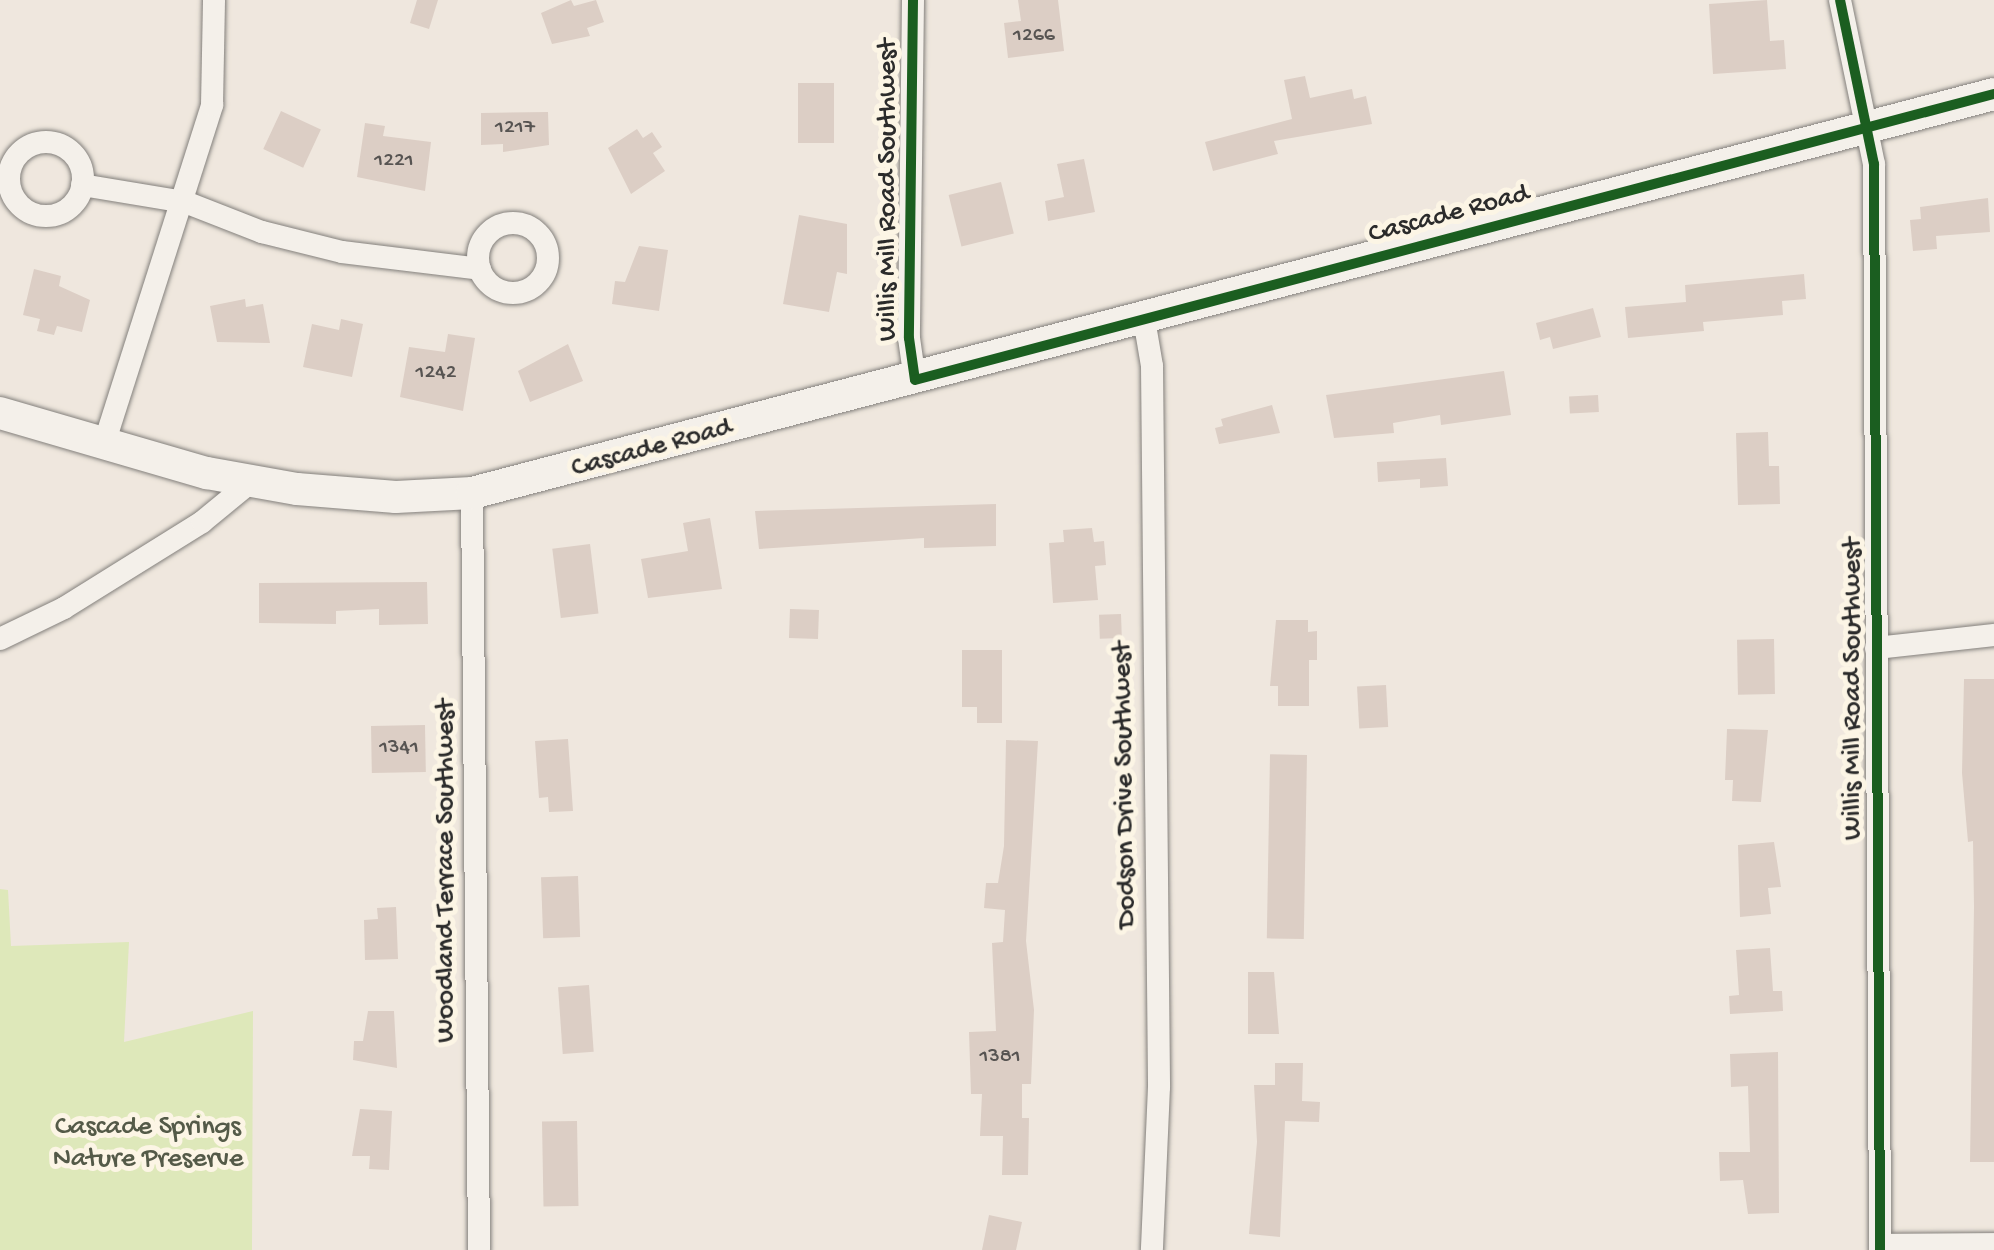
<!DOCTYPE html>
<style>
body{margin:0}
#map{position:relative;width:1994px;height:1250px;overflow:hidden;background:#efe7de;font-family:"Gochi Hand",sans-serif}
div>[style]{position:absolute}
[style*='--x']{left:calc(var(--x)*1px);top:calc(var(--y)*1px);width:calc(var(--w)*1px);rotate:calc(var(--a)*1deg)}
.green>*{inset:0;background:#dee8ba}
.building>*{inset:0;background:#dccec5;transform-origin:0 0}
.roads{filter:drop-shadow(0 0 2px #83807c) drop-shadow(0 0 2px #83807c)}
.minor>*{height:22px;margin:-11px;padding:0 11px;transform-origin:11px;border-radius:11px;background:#f4f0ea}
.minor>.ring{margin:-11px;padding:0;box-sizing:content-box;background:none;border:22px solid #f4f0ea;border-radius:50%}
.secondary>*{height:32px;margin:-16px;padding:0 16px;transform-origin:16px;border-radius:16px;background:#f4f0ea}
.cycleway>*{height:10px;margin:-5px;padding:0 5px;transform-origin:5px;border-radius:5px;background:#1b5e20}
span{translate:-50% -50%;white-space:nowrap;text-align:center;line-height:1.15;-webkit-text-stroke:10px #fcf5e5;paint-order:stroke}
.number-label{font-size:22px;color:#575452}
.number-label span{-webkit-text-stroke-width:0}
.street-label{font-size:28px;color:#2b2b2b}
.park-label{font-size:28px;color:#545a48}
</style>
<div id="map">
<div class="green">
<i style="clip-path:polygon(0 889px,8px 890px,11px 946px,129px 942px,124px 1042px,253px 1011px,252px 1250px,0 1250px)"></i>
</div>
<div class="building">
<i style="clip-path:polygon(417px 0,438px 0,429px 29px,410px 23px)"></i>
<i style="clip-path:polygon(571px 0,574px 6px,596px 0,604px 22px,587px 28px,590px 36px,552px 44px,541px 13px)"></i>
<i style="clip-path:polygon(1018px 0,1058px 0,1064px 51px,1008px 58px,1004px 23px,1021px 21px)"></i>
<i style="clip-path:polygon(1767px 0,1770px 41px,1784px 40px,1786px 69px,1713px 74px,1709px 4px)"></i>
<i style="clip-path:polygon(1305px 76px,1310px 98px,1352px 89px,1354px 99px,1366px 96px,1372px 124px,1274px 141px,1278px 154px,1213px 171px,1205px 142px,1292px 119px,1284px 80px)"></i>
<i style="left:798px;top:83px;width:36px;height:60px"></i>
<i style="left:281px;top:111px;width:44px;height:42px;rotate:25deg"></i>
<i style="clip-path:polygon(548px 112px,549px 145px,503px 152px,503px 144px,481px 145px,481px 113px)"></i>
<i style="clip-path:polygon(365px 123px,385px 126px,383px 136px,431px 142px,425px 191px,357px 177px)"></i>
<i style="clip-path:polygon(637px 129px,643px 138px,652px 132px,662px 147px,653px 153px,665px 171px,631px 194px,608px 148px)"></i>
<i style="clip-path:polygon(1084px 159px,1095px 212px,1048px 221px,1045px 201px,1064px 197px,1057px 164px)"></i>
<i style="left:1001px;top:182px;width:53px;height:54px;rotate:76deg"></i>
<i style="clip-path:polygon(1988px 198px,1990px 232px,1936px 236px,1937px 249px,1913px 251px,1910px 220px,1921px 219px,1920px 207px)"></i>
<i style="clip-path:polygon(799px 215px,847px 224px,847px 274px,837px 272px,829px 312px,783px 304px)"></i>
<i style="clip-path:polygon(639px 246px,668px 250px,659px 311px,612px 304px,615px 281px,625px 282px)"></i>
<i style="clip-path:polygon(34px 269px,61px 276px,59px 286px,90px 300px,82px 332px,57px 326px,54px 335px,37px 331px,40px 319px,23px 315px)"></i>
<i style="clip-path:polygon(1804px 274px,1806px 299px,1782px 301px,1783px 315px,1703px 322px,1704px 331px,1628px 338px,1625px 307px,1686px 302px,1685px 285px)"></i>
<i style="clip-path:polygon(245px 299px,246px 307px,263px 304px,270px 343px,217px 342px,210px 306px)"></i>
<i style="clip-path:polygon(1593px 308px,1601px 337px,1553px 349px,1550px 337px,1540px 340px,1536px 323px)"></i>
<i style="clip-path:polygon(341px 319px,363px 324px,352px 377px,303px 367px,312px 324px,339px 330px)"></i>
<i style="clip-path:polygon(448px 334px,475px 338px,463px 411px,400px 397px,409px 347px,445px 352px)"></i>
<i style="clip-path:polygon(568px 344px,583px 381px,530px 402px,518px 371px)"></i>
<i style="clip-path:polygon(1504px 371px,1511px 415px,1441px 425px,1440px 415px,1393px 423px,1394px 433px,1334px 438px,1326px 395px)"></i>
<i style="left:1598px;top:395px;width:17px;height:29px;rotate:87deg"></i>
<i style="clip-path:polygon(1272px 405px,1280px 433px,1219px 444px,1215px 428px,1223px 426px,1221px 419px)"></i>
<i style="clip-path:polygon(1768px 432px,1769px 466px,1779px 466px,1780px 504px,1738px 505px,1736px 433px)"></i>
<i style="clip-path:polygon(1446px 458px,1448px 486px,1420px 488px,1420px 479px,1378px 482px,1377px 462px)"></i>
<i style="clip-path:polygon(996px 504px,996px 546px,924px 548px,924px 538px,759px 549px,755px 511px)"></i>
<i style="clip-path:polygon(710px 518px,722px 589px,648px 598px,641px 559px,688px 551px,683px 523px)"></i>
<i style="clip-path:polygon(1092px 528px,1094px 542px,1104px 541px,1106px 565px,1095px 566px,1098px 600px,1053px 603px,1049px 543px,1064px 542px,1063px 530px)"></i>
<i style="left:590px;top:544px;width:70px;height:38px;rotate:83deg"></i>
<i style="clip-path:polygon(427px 582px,428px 624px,379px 625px,379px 609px,336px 611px,336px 624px,259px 623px,259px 583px)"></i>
<i style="left:790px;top:609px;width:29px;height:29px;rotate:2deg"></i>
<i style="left:1121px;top:614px;width:24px;height:22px;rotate:88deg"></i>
<i style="clip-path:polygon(1276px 620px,1308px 620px,1308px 632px,1317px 631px,1317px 660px,1309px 660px,1309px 706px,1278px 706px,1278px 686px,1270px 686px)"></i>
<i style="left:1774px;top:639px;width:55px;height:37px;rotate:89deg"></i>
<i style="clip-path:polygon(962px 650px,1002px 650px,1002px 723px,977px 723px,977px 707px,962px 707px)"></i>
<i style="clip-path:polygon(1964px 679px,1994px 679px,1994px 1162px,1970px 1162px,1974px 907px,1973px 841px,1968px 842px,1962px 773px)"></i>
<i style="left:1386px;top:685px;width:42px;height:29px;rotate:87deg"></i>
<i style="left:425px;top:725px;width:47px;height:54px;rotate:89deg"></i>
<i style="clip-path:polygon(1727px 729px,1768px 730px,1761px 802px,1732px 801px,1733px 780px,1725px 780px)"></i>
<i style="clip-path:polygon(568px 739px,573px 811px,549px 812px,548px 797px,539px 798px,535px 741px)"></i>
<i style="clip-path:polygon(1006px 740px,1038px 741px,1026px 941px,1034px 1010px,1031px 1084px,1022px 1084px,1022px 1118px,1029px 1118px,1028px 1175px,1002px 1175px,1003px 1136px,980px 1136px,982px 1094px,971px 1094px,969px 1032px,996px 1031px,992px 943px,1003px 942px,1005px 910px,984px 908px,986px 883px,998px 883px,1004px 846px)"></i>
<i style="left:1307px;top:755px;width:184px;height:37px;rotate:91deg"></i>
<i style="clip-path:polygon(1774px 842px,1781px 887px,1768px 888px,1771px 914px,1740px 917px,1738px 845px)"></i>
<i style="left:578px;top:876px;width:61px;height:37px;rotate:88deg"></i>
<i style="clip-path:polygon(396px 907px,398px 959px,365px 960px,364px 920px,378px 919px,377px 908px)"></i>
<i style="clip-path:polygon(1770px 948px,1773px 991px,1782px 991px,1783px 1011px,1730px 1014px,1729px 996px,1739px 995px,1736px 950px)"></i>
<i style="clip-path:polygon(1248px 972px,1274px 972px,1279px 1034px,1248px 1034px)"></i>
<i style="left:589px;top:985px;width:67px;height:31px;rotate:86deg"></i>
<i style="clip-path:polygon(368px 1011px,394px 1011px,397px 1068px,353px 1060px,354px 1041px,363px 1041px)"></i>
<i style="clip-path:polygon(1778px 1052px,1779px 1213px,1748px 1214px,1743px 1180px,1720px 1181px,1719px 1152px,1750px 1152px,1748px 1086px,1731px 1087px,1730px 1054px)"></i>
<i style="clip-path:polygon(1275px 1063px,1303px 1063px,1302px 1101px,1320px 1102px,1319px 1122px,1285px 1121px,1280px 1237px,1249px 1234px,1257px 1142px,1254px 1085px,1275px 1085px)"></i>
<i style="clip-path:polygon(360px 1109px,392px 1111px,389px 1170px,369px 1169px,370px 1156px,352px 1156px)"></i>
<i style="left:577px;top:1121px;width:85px;height:35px;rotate:89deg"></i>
<i style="clip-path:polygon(989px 1215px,1022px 1222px,1016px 1250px,982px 1250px)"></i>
</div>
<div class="roads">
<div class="minor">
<i style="--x:913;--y:0;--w:338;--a:90.7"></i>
<i style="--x:909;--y:338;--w:42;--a:81.9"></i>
<i style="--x:1840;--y:0;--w:167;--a:78.3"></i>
<i style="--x:1874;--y:164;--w:1086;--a:89.68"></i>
<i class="ring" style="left:9px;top:142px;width:52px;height:52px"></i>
<i style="--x:82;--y:185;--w:104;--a:9.4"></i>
<i style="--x:185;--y:202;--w:83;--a:21.3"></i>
<i style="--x:262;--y:232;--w:82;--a:14"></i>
<i style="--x:342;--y:252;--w:139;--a:7"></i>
<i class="ring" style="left:478px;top:223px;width:48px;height:48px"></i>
<i style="--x:1144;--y:319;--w:48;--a:80.3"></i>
<i style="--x:1152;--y:366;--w:721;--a:89.44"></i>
<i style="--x:1159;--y:1087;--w:163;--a:92.5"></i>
<i style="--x:104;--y:444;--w:356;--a:-72.3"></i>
<i style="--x:212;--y:105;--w:105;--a:-88.9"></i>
<i style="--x:472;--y:493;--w:757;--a:89.47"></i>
<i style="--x:0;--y:639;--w:71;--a:-25.8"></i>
<i style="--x:64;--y:608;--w:163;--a:-31.9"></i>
<i style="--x:202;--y:522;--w:65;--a:-39.4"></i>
<i style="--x:1876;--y:648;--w:119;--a:-6.3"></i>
<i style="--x:1880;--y:1245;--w:114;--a:-0.5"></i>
</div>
<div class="secondary">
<i style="--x:0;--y:413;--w:216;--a:16.2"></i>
<i style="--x:207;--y:473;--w:91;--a:10.1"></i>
<i style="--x:297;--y:489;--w:99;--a:4.6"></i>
<i style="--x:396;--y:497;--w:76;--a:-3"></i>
<i style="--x:472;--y:493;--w:1573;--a:-14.69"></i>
</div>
</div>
<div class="cycleway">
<i style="--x:913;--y:0;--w:338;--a:90.7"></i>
<i style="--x:909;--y:338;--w:42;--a:81.9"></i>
<i style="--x:915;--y:380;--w:1116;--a:-14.85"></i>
<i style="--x:1840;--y:0;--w:167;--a:78.3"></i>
<i style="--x:1874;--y:164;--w:1086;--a:89.68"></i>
</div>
<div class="number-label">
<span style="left:1034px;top:37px">1266</span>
<span style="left:515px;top:129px">1217</span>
<span style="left:394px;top:162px">1221</span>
<span style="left:436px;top:374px">1242</span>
<span style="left:399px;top:749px">1341</span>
<span style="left:1000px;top:1058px">1381</span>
</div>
<div class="street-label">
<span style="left:889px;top:190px;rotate:-90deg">Willis Mill Road Southwest</span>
<span style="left:1449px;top:215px;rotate:-15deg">Cascade Road</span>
<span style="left:652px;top:449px;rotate:-15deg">Cascade Road</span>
<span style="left:1854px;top:689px;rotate:-90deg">Willis Mill Road Southwest</span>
<span style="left:1126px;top:785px;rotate:-91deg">Dodson Drive Southwest</span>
<span style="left:447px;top:871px;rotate:-90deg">Woodland Terrace Southwest</span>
</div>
<div class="park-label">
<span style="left:148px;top:1144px">Cascade Springs<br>Nature Preserve</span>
</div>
</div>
